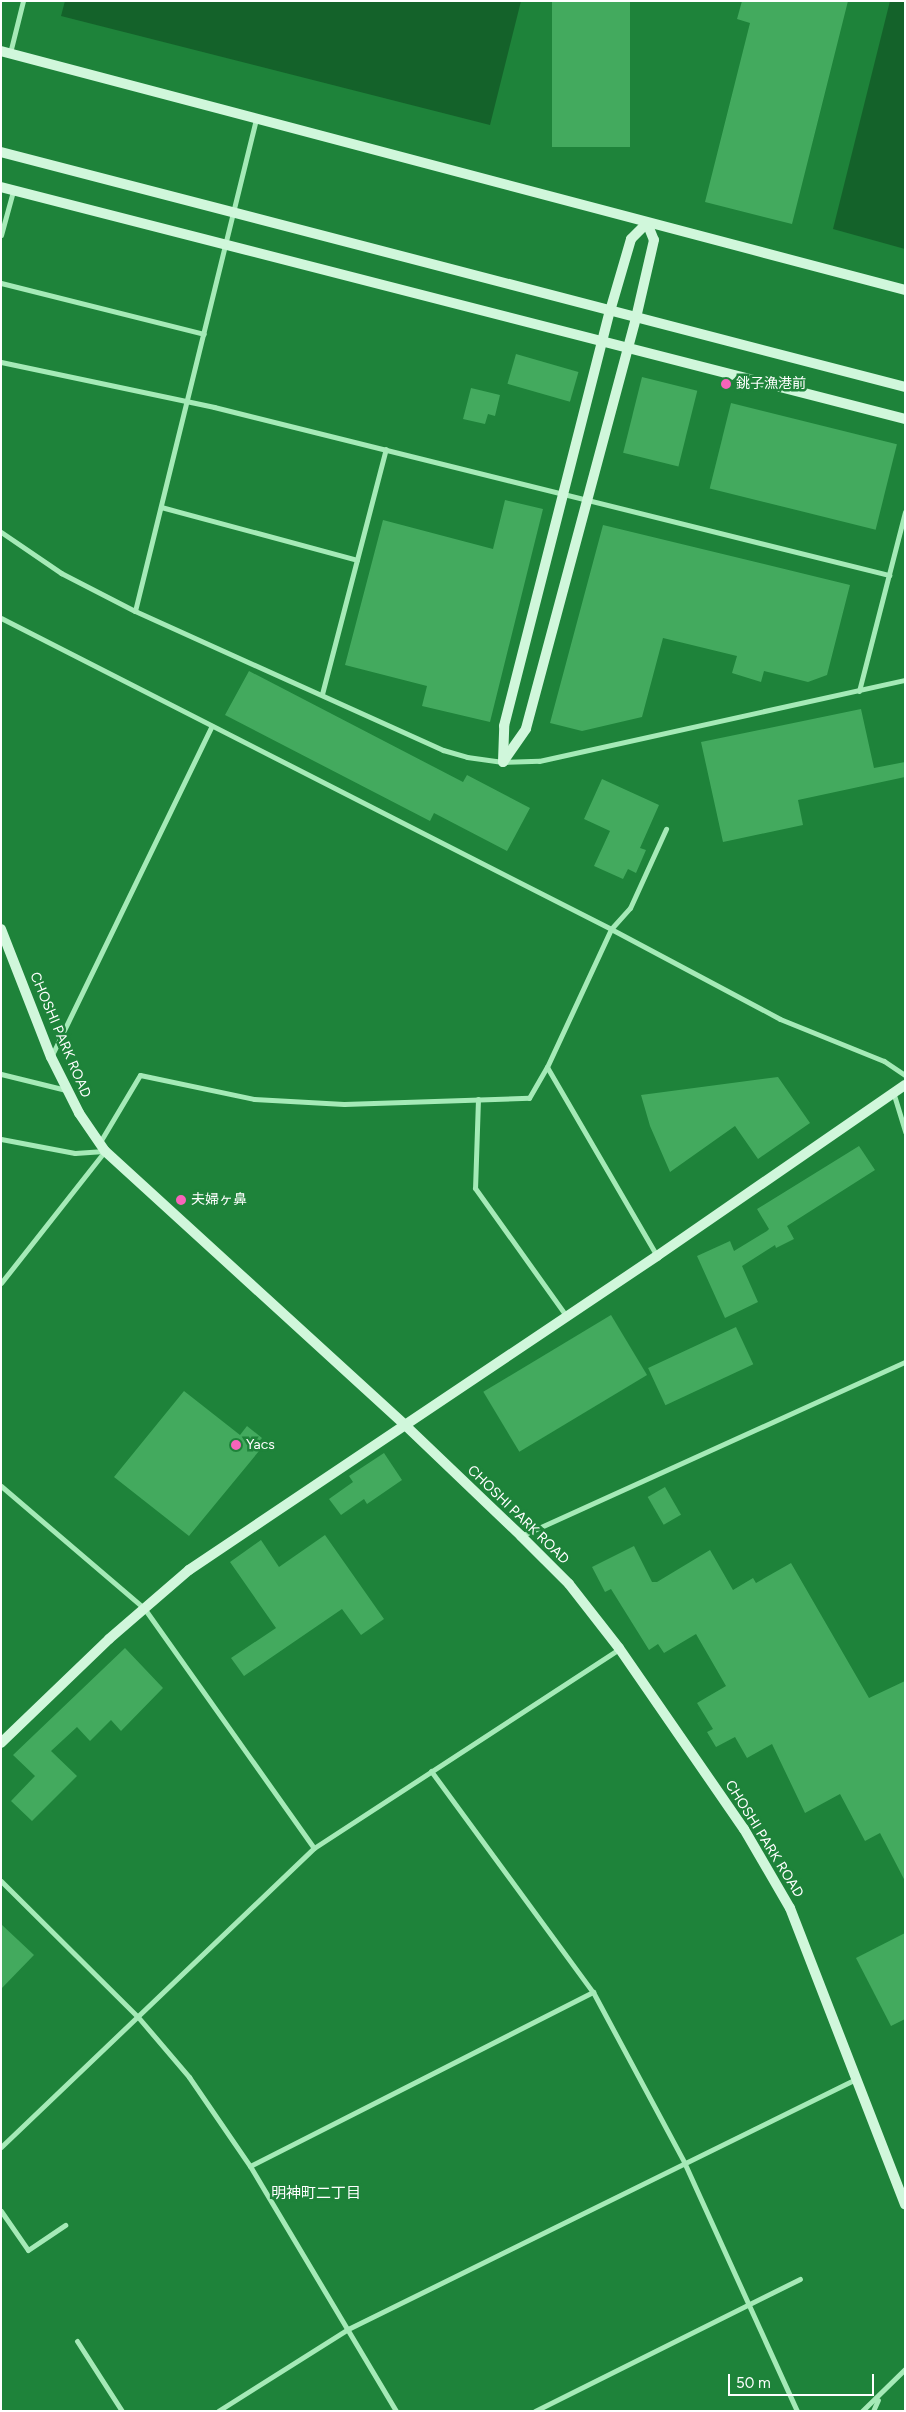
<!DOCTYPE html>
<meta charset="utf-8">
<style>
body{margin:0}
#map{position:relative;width:906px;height:2412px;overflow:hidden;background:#1e833a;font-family:Figtree,"Noto Sans JP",sans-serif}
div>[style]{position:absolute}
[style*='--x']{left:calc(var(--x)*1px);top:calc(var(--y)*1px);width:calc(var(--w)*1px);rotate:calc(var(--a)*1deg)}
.water>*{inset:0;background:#14622a}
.building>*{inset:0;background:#43aa5e;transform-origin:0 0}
.street>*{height:5px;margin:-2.5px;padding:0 2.5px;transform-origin:2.5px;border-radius:2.5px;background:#a5eab7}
.secondary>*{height:10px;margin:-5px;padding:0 5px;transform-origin:5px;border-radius:5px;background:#d0f7db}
.dots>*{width:14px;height:14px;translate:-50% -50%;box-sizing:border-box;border:2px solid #1e833a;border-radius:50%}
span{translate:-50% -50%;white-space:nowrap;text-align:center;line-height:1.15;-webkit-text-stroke:5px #1e833a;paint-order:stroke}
.poi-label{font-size:14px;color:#fff}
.left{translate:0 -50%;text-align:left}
.street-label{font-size:14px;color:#fff}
.neighbourhood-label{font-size:15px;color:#fff}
.frame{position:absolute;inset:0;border:2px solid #fff;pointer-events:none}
.scale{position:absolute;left:728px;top:2374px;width:146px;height:22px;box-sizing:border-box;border:2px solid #fff;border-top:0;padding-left:6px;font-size:15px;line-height:18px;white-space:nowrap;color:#fff;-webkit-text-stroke:4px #1e833a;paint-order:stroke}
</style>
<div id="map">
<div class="water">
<i style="clip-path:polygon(65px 1px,521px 1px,490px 125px,61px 16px)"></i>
<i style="clip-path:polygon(890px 1px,905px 1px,905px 249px,833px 229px)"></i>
</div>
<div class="building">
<i style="left:552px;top:1px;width:78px;height:146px"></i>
<i style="clip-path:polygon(742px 1px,848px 1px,792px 224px,705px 202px,750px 23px,737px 19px)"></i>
<i style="left:516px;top:354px;width:65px;height:31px;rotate:16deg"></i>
<i style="left:642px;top:377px;width:57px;height:78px;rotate:14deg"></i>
<i style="clip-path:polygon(471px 388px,500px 395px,495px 416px,488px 414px,485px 424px,463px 419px)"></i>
<i style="left:731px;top:403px;width:171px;height:88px;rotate:14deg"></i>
<i style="clip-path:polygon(505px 500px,543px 509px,490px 722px,422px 706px,427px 686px,345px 665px,383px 520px,493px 549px)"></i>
<i style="clip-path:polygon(603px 525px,850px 585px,827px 675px,808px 682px,764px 671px,761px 682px,732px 673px,737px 656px,663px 638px,642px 717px,582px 731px,550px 723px)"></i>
<i style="clip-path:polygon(249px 671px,463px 782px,467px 775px,530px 808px,507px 851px,434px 813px,430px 821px,225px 715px)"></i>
<i style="clip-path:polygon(861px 709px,874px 768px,905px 762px,905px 777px,798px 800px,803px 825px,723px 842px,701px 742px)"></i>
<i style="clip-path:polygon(602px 779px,659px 805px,640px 848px,646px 850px,636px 873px,628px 869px,623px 879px,594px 866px,610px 831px,584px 819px)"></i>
<i style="clip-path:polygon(778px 1077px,810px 1123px,758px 1159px,735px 1126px,670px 1172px,650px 1126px,641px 1095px)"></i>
<i style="clip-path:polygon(859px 1146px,875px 1170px,787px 1226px,794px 1239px,776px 1248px,775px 1245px,742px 1266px,758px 1302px,725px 1318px,697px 1256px,730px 1241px,734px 1251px,767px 1231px,769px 1229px,757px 1209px)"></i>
<i style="left:611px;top:1315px;width:70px;height:149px;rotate:59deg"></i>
<i style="left:736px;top:1327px;width:41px;height:97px;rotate:65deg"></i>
<i style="clip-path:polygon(184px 1391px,240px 1435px,247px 1426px,262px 1438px,254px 1447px,259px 1451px,189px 1536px,114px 1477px)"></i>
<i style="clip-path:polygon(384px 1453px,402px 1480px,367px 1504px,364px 1499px,341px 1515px,329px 1499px,353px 1482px,349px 1476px)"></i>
<i style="left:665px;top:1487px;width:32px;height:20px;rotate:60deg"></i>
<i style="clip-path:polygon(325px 1535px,384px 1619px,361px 1635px,342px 1609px,244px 1676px,231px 1658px,276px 1628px,230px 1562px,261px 1540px,279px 1567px)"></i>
<i style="clip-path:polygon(634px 1546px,652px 1582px,657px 1582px,710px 1550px,733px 1590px,753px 1578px,756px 1583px,791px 1563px,869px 1698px,905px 1681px,905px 1881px,880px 1833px,865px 1841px,840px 1794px,805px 1813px,772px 1744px,747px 1758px,735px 1737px,716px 1747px,707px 1732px,713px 1729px,697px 1703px,726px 1686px,696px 1634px,664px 1653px,658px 1644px,649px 1650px,611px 1589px,605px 1592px,592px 1567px)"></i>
<i style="clip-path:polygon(125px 1648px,163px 1688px,121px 1731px,111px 1720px,90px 1741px,77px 1727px,51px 1751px,77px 1776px,32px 1821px,11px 1801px,35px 1776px,13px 1755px)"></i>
<i style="clip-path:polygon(1px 1924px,34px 1955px,1px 1989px)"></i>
<i style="clip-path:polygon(905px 1933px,905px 2019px,891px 2026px,856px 1958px)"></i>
</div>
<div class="street">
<i style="--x:10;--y:53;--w:54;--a:-76"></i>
<i style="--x:1;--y:235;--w:46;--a:-74.7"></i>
<i style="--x:1;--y:283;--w:209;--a:14.1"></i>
<i style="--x:1;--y:362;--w:218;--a:11.9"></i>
<i style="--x:214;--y:407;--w:696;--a:13.98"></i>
<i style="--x:161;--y:507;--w:203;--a:15.1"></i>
<i style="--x:1;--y:532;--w:73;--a:34.3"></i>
<i style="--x:61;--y:573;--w:83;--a:27.2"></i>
<i style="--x:135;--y:611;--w:338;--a:24.3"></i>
<i style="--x:443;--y:750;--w:25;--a:16"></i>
<i style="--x:467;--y:757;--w:36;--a:8"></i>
<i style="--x:503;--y:762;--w:36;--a:-2"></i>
<i style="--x:539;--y:761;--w:375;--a:-12.5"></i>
<i style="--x:135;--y:611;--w:507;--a:-76.18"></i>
<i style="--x:1;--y:618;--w:685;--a:27.01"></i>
<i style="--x:611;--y:929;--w:191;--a:28"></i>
<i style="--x:780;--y:1019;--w:112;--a:22"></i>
<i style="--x:884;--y:1061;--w:25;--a:34"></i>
<i style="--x:859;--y:691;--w:185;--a:-75.6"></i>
<i style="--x:322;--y:694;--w:253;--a:-75.4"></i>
<i style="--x:51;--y:1057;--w:368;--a:-64.1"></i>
<i style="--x:547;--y:1067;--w:219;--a:59.8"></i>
<i style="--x:1;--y:1074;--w:67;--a:13.8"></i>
<i style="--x:894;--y:1095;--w:39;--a:73"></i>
<i style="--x:478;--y:1099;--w:89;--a:91.9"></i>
<i style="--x:475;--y:1188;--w:158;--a:54.5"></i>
<i style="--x:1;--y:1139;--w:75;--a:10.7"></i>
<i style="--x:75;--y:1153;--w:29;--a:-4"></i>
<i style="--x:100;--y:1142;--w:78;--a:-59.2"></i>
<i style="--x:140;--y:1075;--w:116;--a:11.9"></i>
<i style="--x:254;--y:1099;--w:90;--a:3.2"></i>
<i style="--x:344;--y:1104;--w:185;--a:-1.9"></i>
<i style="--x:529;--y:1098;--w:36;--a:-60"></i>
<i style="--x:547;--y:1067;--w:152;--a:-65.1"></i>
<i style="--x:611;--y:929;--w:28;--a:-48"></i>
<i style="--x:630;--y:908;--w:87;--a:-65.5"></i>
<i style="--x:1;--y:1283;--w:168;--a:-51.8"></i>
<i style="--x:1;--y:1486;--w:188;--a:40.5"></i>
<i style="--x:144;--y:1608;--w:294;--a:54.7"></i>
<i style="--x:521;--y:1536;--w:422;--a:-24.4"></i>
<i style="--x:431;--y:1771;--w:274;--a:53.8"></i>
<i style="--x:593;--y:1992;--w:193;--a:61.8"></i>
<i style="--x:684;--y:2162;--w:273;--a:65.6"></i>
<i style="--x:1;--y:1881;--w:193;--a:44.8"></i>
<i style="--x:138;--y:2017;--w:79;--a:49.6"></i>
<i style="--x:189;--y:2077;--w:108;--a:55.6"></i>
<i style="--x:250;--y:2166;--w:285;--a:59.2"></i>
<i style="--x:1;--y:2147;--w:433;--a:-43.7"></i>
<i style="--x:314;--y:1848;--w:364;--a:-33.1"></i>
<i style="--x:250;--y:2166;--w:385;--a:-26.9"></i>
<i style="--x:1;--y:2211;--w:47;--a:55.3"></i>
<i style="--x:28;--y:2250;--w:45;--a:-34"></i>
<i style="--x:77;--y:2341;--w:83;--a:57.3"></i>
<i style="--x:218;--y:2411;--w:154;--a:-32.2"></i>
<i style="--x:348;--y:2329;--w:566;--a:-26.2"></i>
<i style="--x:535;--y:2411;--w:296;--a:-26.5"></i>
<i style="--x:862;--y:2411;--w:60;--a:-44.3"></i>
<i style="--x:873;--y:2411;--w:12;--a:-66"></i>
</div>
<div class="secondary">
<i style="--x:1;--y:51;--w:935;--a:14.81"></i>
<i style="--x:1;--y:152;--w:934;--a:14.57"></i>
<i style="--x:1;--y:187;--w:933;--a:14.39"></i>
<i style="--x:647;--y:223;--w:18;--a:68"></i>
<i style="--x:654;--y:240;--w:80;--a:103"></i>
<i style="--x:636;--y:318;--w:425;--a:105"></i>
<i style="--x:526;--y:729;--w:40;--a:124.9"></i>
<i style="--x:503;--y:762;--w:36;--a:-88"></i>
<i style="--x:504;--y:726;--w:428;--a:-75.7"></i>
<i style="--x:610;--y:311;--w:75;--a:-73.7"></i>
<i style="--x:631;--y:239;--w:23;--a:-45"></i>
<i style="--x:1;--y:929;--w:137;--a:68.7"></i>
<i style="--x:51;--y:1057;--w:63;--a:63.4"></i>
<i style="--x:79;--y:1113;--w:46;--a:55.6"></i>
<i style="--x:105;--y:1151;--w:406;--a:42.4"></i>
<i style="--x:405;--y:1425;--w:161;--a:43.7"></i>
<i style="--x:521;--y:1536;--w:68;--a:45"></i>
<i style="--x:569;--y:1584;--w:81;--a:52"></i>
<i style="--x:619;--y:1648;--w:220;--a:55.4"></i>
<i style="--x:744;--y:1829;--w:91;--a:59.8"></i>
<i style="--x:790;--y:1908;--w:318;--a:68.8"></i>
<i style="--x:1;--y:1743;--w:150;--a:-43.9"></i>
<i style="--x:109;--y:1639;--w:106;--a:-40.8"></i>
<i style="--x:189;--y:1570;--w:564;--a:-33.86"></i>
<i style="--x:657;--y:1256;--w:301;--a:-34.6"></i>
</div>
<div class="dots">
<i style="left:726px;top:384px;background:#f864ba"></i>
<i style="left:181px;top:1200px;background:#f864ba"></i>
<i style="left:236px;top:1445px;background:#f864ba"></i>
</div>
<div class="poi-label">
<span class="left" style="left:736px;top:384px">銚子漁港前</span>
<span class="left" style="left:191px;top:1200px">夫婦ヶ鼻</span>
<span class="left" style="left:246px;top:1445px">Yacs</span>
</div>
<div class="street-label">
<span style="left:60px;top:1035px;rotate:67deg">CHOSHI PARK ROAD</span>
<span style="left:518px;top:1515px;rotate:44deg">CHOSHI PARK ROAD</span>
<span style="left:764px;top:1839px;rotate:58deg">CHOSHI PARK ROAD</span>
</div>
<div class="neighbourhood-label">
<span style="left:316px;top:2194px">明神町二丁目</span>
</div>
<div class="frame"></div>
<div class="scale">50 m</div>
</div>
